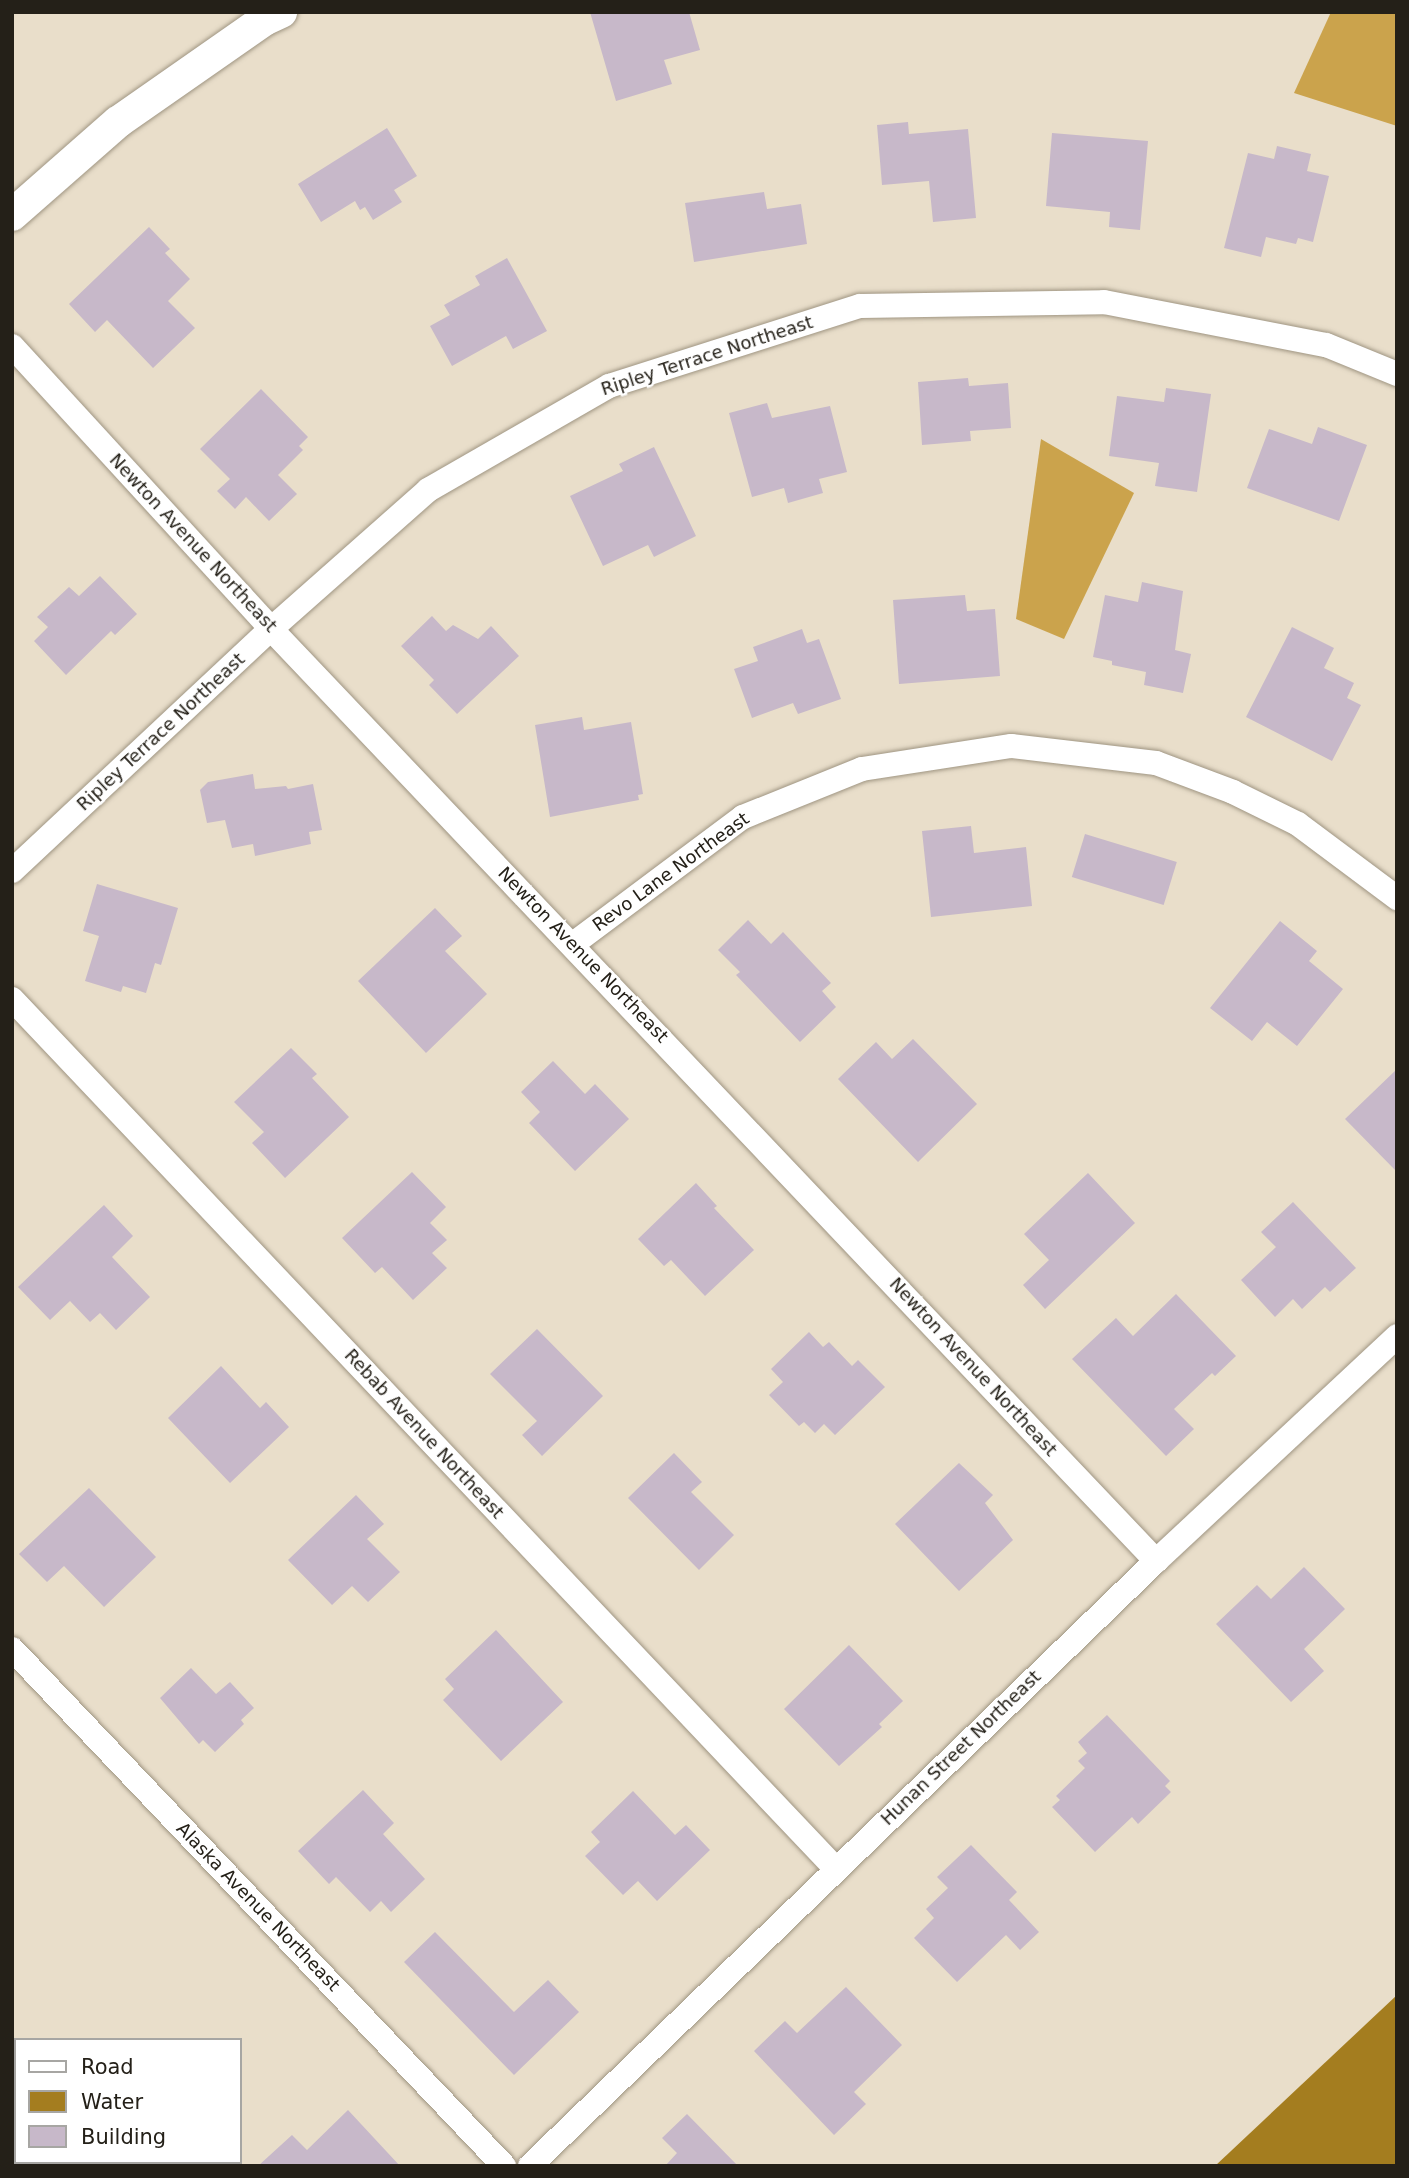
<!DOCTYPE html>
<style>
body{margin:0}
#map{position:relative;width:1409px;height:2178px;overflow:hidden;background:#e9deca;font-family:"DejaVu Sans",sans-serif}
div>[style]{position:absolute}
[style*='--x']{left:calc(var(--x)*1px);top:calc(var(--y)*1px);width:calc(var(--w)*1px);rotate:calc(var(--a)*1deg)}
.forest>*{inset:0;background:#cba34c}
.water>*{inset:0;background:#a47d1f}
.building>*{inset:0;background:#c7b8c9;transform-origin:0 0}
.roads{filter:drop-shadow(0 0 2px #9f9582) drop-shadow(0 0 2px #9f9582)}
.minor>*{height:24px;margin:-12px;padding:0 12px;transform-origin:12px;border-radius:12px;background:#fff}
.tertiary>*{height:32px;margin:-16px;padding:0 16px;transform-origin:16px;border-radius:16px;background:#fff}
span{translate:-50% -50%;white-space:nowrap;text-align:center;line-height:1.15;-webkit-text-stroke:5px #fff;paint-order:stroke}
.street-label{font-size:18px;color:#242018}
.frame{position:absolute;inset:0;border:14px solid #242018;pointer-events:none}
.legend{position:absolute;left:14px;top:2038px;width:228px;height:126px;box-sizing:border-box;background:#fff;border:2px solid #a7a6a3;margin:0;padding:9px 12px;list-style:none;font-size:21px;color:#242018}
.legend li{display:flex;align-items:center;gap:14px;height:35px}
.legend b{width:35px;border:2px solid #a7a6a3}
</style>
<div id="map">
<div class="forest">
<i style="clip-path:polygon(1331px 12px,1397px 12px,1397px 126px,1294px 93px)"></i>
<i style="clip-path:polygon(1041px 439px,1134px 493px,1064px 639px,1016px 619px)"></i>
</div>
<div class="water">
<i style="clip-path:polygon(1397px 1995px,1397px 2166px,1215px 2166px)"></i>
</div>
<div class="building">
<i style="clip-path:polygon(590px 12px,689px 12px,700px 50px,664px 60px,672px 84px,616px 101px)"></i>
<i style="clip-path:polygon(908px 122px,909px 134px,968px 129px,976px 218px,933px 222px,929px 181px,882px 185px,877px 125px)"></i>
<i style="clip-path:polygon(387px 128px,417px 176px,394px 190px,402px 202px,373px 220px,365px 207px,360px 210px,355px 201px,321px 222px,298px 184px)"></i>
<i style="clip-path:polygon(1052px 133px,1148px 141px,1140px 230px,1109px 227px,1110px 212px,1046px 206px)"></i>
<i style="clip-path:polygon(1277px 146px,1311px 154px,1307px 171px,1329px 176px,1313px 242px,1298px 238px,1296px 244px,1266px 237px,1261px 257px,1224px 248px,1248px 153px,1274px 159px)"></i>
<i style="clip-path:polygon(764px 192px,767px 209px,801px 204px,807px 244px,694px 262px,685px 203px)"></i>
<i style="clip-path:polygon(149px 227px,170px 249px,165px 253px,190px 279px,168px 301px,195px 328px,153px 368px,107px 320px,95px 332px,69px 304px)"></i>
<i style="clip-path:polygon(507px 258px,547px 331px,513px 349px,506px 336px,452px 366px,430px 326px,450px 315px,444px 305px,480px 285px,475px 276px)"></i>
<i style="clip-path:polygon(968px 378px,969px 386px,1008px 383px,1011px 428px,970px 431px,971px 441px,922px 445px,918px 382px)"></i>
<i style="clip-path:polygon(1166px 388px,1211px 394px,1197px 492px,1155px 486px,1159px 463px,1109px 456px,1117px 396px,1164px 402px)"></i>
<i style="clip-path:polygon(261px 389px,308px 437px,299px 446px,303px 450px,278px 475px,297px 494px,269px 521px,246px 497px,235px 509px,217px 491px,230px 479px,200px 449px)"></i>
<i style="clip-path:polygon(767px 403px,772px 418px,830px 406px,847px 472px,819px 479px,823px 493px,788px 503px,784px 488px,752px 497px,729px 413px)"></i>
<i style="clip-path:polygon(1318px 427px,1367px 445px,1339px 521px,1247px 488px,1269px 429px,1312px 444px)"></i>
<i style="clip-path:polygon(654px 447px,696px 536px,654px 557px,648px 545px,603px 566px,570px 496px,623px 471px,619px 464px)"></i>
<i style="clip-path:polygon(100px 576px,137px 614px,115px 635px,111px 631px,66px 675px,34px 641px,48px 627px,37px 617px,69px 587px,79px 596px)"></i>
<i style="clip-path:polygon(1142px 582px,1183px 591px,1175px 650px,1191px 654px,1183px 693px,1144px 685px,1146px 672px,1112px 665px,1112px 661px,1093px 657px,1105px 595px,1138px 602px)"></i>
<i style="clip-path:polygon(965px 595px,967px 611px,995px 609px,1000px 676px,899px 684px,893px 600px)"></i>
<i style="clip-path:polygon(432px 616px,446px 631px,453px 625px,478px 639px,491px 626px,519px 656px,457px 714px,429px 685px,434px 680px,401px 646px)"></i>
<i style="clip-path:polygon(1292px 627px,1334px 648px,1324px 668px,1354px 683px,1347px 698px,1361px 705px,1332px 761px,1246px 717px)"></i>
<i style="clip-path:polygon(802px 629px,807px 643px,819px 639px,841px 699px,798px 714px,793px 703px,752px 718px,734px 669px,758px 661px,753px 647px)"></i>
<i style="clip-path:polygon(582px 717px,584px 730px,631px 722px,643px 794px,638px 795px,639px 800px,550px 817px,535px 725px)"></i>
<i style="clip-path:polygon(253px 774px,255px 789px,286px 786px,288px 789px,313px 784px,322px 830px,309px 832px,311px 844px,255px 856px,253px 844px,232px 848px,225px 820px,207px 823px,200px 790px,208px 782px)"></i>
<i style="clip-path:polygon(971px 826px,974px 853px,1026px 847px,1032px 906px,931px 917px,922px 831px)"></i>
<i style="left:1085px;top:834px;width:96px;height:45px;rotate:17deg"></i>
<i style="clip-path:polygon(97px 884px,178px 908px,161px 965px,155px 963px,146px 993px,123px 986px,121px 992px,85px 981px,99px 936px,83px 931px)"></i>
<i style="clip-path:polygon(435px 908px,462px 936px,445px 951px,487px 994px,426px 1053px,358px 981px)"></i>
<i style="clip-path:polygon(748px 920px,771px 944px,783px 932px,831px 983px,822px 991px,836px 1007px,800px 1042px,736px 975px,740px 972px,718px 950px)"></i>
<i style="clip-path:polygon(1280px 921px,1317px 951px,1309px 961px,1343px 989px,1297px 1046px,1267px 1022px,1252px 1041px,1210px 1008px)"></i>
<i style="clip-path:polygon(913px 1039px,977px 1104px,918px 1162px,838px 1079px,876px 1042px,892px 1059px)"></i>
<i style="clip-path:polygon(291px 1048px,317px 1074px,312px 1078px,349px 1117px,285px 1178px,252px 1143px,264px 1132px,234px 1102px)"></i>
<i style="clip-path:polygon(553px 1061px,585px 1094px,595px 1084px,629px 1119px,575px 1171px,529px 1123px,540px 1112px,521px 1092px)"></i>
<i style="clip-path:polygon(1397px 1069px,1397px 1172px,1345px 1119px)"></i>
<i style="clip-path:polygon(412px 1172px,446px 1207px,430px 1223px,447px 1240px,432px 1253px,447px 1268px,413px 1300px,382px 1267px,375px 1273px,342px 1238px)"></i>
<i style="clip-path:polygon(1088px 1173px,1135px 1223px,1045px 1309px,1023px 1285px,1049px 1260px,1024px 1234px)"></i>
<i style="clip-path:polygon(696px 1183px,717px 1206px,714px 1208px,754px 1250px,705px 1296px,671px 1260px,664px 1266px,638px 1239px)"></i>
<i style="clip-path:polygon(1293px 1202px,1356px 1268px,1330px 1292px,1325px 1287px,1302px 1309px,1293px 1299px,1275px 1317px,1241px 1280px,1276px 1247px,1261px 1232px)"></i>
<i style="clip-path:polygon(104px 1205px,133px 1236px,112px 1257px,150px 1297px,116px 1330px,100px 1313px,90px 1322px,70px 1301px,50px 1320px,18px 1287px)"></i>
<i style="clip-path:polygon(1176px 1294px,1236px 1356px,1215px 1376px,1212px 1373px,1174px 1409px,1194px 1429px,1166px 1456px,1072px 1359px,1116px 1318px,1133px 1336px)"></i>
<i style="clip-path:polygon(537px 1329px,603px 1396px,542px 1456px,522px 1435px,537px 1421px,490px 1374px)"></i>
<i style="clip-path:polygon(809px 1332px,823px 1347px,829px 1342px,852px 1366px,858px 1360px,885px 1387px,835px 1435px,824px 1424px,815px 1433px,804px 1422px,799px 1426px,769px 1395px,783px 1382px,771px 1369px)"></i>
<i style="clip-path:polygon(221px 1366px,260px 1408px,266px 1402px,289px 1427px,230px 1483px,168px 1418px)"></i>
<i style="clip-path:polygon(674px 1453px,702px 1482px,691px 1492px,734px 1535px,699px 1570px,628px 1498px)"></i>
<i style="clip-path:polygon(959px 1463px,993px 1495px,985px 1503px,1013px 1540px,959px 1591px,895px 1524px)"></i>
<i style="clip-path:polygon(89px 1488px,156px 1557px,104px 1607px,64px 1566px,47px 1582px,19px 1554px)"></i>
<i style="clip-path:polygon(356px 1495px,384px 1524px,367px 1539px,400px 1572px,368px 1602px,352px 1586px,332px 1605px,288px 1560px)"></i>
<i style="clip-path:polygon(1304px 1567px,1345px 1609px,1304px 1649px,1324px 1671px,1291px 1702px,1216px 1624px,1257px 1585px,1271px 1599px)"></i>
<i style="clip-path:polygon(496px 1630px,563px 1702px,501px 1761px,443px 1700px,454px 1689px,445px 1679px)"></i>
<i style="clip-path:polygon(849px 1645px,903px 1701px,879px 1724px,882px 1727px,839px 1766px,784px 1709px)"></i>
<i style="clip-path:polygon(191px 1668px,216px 1694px,230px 1682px,254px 1708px,241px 1720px,244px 1724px,215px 1752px,203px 1740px,199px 1744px,160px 1698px)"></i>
<i style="clip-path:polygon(1107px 1715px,1170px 1781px,1165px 1786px,1171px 1792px,1138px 1824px,1132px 1817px,1095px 1852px,1052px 1807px,1060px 1800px,1056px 1796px,1085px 1768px,1078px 1761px,1087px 1753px,1078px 1742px)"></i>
<i style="clip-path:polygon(363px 1790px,394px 1823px,383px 1834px,425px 1879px,391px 1912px,381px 1901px,370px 1912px,336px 1877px,329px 1884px,298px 1851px)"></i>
<i style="clip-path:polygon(633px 1791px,675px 1835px,686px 1825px,710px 1850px,657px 1901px,638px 1881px,623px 1895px,585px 1856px,600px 1842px,591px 1832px)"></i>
<i style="clip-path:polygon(971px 1845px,1017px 1892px,1009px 1900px,1039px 1932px,1020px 1950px,1006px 1935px,957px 1982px,914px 1938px,934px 1918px,926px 1909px,948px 1888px,937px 1877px)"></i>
<i style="clip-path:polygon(435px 1932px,514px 2012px,548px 1980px,579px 2012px,514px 2075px,404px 1962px)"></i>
<i style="clip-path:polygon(846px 1987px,902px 2045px,854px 2092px,866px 2104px,834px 2135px,754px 2051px,785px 2021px,797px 2033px)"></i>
<i style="clip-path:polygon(348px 2110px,400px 2166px,258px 2166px,292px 2135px,307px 2150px)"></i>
<i style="clip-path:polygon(687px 2114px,738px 2166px,665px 2166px,677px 2153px,662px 2138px)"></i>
</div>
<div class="roads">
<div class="minor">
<i style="--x:12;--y:346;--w:384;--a:47.5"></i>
<i style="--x:271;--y:629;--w:1285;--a:46.48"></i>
<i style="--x:12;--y:871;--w:354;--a:-43.1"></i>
<i style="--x:271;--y:629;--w:210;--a:-41.5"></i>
<i style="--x:428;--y:490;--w:209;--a:-29.9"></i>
<i style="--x:609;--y:386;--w:263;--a:-17.7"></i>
<i style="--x:860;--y:306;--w:244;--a:-0.9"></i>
<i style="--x:1104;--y:302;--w:226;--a:11"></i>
<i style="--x:1326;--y:345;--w:77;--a:22.2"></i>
<i style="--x:573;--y:944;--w:212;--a:-36.8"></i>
<i style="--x:743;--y:817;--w:128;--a:-22"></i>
<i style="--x:862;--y:769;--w:151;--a:-8.8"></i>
<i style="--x:1011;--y:746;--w:146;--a:6.7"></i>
<i style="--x:1156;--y:763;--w:82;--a:20.6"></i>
<i style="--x:1233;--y:792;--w:72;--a:26.2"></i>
<i style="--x:1298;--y:824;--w:124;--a:36.8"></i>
<i style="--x:12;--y:999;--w:1198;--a:46.56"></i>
<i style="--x:12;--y:1649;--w:714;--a:46.42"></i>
<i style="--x:530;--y:2166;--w:871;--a:-44.02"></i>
<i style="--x:1156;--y:1561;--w:330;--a:-43"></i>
</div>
<div class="tertiary">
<i style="--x:12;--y:215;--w:141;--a:-41.3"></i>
<i style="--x:118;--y:122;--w:178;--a:-34.9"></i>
<i style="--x:264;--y:20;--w:19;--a:-25"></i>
</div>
</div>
<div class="street-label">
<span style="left:707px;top:356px;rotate:-18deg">Ripley Terrace Northeast</span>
<span style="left:193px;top:543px;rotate:47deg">Newton Avenue Northeast</span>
<span style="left:161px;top:732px;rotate:-43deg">Ripley Terrace Northeast</span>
<span style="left:671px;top:872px;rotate:-36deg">Revo Lane Northeast</span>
<span style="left:583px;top:955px;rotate:46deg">Newton Avenue Northeast</span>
<span style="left:973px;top:1367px;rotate:47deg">Newton Avenue Northeast</span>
<span style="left:424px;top:1434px;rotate:47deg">Rebab Avenue Northeast</span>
<span style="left:961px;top:1748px;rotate:-44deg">Hunan Street Northeast</span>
<span style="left:258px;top:1907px;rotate:46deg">Alaska Avenue Northeast</span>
</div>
<div class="frame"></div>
<ul class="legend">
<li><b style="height:9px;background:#fff"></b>Road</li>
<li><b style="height:19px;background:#a47d1f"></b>Water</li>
<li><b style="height:19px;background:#c7b8c9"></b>Building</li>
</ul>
</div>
